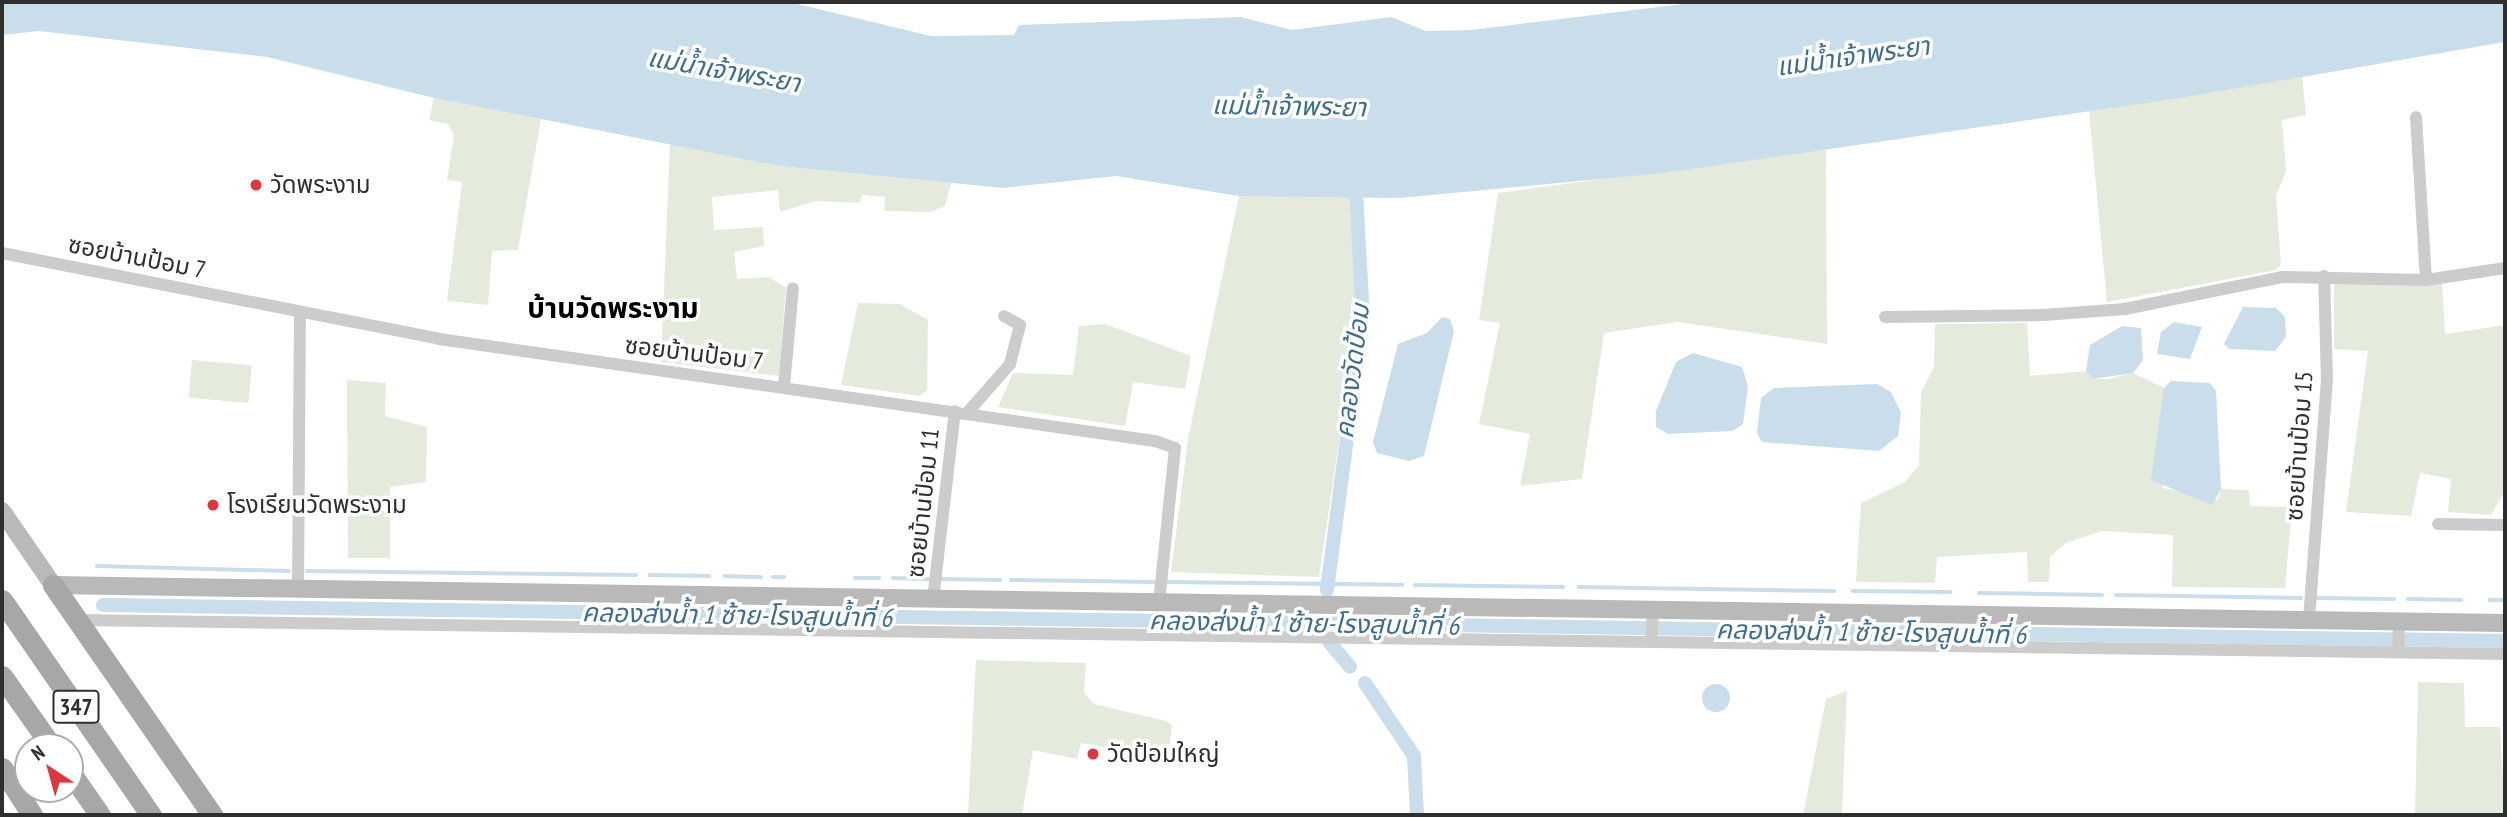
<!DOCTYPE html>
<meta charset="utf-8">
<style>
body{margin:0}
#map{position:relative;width:2507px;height:817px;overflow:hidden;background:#fff;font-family:"PT Sans Narrow","Noto Sans Thai",sans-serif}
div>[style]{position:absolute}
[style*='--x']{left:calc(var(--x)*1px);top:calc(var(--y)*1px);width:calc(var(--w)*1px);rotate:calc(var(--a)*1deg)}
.green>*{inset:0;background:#e4ebdd;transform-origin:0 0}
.water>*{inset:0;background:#caddea}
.round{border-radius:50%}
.stream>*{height:3.5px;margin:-1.75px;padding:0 1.75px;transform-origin:1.75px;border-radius:1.75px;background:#caddea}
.canal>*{height:14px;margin:-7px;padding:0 7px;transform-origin:7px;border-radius:7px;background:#caddea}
.minor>*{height:12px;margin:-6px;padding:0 6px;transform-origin:6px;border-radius:6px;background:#ccc}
.secondary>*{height:18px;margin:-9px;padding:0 9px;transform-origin:9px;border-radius:9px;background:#b9b9b9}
.primary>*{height:21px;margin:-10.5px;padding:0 10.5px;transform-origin:10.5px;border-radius:10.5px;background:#a7a7a7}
.dots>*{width:19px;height:19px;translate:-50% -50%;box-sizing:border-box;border:4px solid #fff;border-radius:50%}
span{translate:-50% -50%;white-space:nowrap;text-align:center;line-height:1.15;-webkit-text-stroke:7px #fff;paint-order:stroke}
.shield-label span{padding:2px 5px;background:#fff;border:2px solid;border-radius:5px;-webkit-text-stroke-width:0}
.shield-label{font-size:23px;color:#2f2f2f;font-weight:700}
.poi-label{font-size:24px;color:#2f2f2f}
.left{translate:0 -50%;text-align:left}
.street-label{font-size:24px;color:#2f2f2f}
.water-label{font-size:26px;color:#3f6d8e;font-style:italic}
.quarter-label{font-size:28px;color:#000;font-weight:700}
.frame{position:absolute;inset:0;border:4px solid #2f2f2f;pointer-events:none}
.north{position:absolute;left:14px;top:733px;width:70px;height:70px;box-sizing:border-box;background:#fff;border:2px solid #acacac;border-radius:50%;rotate:324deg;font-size:19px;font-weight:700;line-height:28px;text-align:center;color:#2f2f2f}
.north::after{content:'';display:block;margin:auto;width:24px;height:32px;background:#df373f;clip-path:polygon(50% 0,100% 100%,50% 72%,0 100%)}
</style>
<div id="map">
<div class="green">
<i style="clip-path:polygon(2302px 75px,2306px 115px,2282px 120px,2286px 171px,2276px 196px,2281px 264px,2276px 270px,2107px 302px,2089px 111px)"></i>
<i style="clip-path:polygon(434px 98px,541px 119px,518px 250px,492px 251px,488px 305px,447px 301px,462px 182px,447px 180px,454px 135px,448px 124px,429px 120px)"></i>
<i style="clip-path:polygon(670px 143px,779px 166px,951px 183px,945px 206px,931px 212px,884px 211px,885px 197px,862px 195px,860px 203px,816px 201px,780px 212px,778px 190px,712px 197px,714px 230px,763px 227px,764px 246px,734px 252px,737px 279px,769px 277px,786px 288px,779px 376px,661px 362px)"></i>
<i style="clip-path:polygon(1826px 149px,1827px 344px,1677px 322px,1604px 333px,1582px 479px,1520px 486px,1530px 434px,1479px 424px,1500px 323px,1479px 320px,1498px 193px)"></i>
<i style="clip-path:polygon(1239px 196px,1349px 196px,1357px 318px,1319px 577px,1171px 572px,1188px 439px)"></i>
<i style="clip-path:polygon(2334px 282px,2442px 283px,2445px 334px,2505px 325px,2505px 491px,2491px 515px,2448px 512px,2451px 479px,2420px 473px,2411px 516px,2346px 512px,2368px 351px,2334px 349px)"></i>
<i style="clip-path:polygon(858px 303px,900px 304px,928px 320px,927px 390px,920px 396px,841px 385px)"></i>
<i style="clip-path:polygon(2027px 323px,2030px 376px,2086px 371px,2093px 379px,2108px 379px,2133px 373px,2164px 388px,2163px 488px,2218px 500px,2221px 489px,2249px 490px,2250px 506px,2292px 507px,2285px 588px,2172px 587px,2173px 535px,2101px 531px,2066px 543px,2050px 557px,2049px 582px,2028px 582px,2027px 552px,1937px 557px,1935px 583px,1856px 582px,1861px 503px,1905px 482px,1919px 465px,1921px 392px,1934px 367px,1935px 324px)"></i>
<i style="clip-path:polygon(1105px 324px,1191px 356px,1185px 389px,1133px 382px,1125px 426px,998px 407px,1013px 373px,1073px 375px,1079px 326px)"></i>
<i style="left:192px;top:360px;width:60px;height:38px;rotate:5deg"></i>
<i style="clip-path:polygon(347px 380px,386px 383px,385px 416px,427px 427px,426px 482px,390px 487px,390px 558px,348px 558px)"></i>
<i style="clip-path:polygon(976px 660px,1086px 663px,1084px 693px,1094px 704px,1166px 721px,1172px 725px,1169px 750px,1159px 757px,1081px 743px,1077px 759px,1033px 750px,1022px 815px,968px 815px)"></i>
<i style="clip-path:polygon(2418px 682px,2464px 683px,2465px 727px,2500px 727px,2505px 815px,2415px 815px)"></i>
<i style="clip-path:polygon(1847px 691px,1842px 815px,1803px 815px,1826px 699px)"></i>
</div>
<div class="water">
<i style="clip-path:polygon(2px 2px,789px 2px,931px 36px,1014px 35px,1019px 25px,1241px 17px,1292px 30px,1391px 17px,1426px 31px,1471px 30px,1699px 2px,2505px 2px,2505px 42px,2174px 99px,1664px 173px,1401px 198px,1239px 196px,1116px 176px,1003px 188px,779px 166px,434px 98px,267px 57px,39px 31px,2px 35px)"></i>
<i style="clip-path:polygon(2243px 307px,2276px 308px,2285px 317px,2286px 337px,2275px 351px,2229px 349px,2224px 344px)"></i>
<i style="clip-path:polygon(1442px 317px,1450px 319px,1454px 331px,1424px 456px,1409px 461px,1377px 453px,1373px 442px,1398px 344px,1427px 333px)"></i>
<i style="clip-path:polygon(2174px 322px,2202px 327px,2190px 359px,2157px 354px,2161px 332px)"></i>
<i style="clip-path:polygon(2122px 326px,2141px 328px,2143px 360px,2133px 373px,2093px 379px,2086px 371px,2090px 345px)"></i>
<i style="clip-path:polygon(1693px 353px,1742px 367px,1748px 386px,1743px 424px,1733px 431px,1668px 434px,1656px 427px,1656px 411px,1676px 362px)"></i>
<i style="clip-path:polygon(2171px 381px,2210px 383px,2216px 391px,2221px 489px,2212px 505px,2151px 480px,2164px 388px)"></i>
<i style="clip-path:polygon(1877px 384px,1891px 392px,1901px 413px,1898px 436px,1879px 451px,1762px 442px,1757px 433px,1761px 398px,1774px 388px)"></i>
<i class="round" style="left:1702px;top:684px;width:28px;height:28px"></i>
</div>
<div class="stream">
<i style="--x:97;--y:566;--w:192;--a:1.5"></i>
<i style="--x:307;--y:571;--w:329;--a:0.7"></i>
<i style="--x:650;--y:575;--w:59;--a:1"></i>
<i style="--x:725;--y:576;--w:36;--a:2"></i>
<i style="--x:773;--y:577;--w:11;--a:0"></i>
<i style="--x:855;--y:578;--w:24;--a:0"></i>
<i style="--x:893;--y:578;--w:38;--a:2"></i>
<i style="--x:941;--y:579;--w:59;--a:1"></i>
<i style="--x:1011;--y:580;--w:143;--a:0.8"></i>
<i style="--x:1168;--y:582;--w:234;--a:0.7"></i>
<i style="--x:1415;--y:585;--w:148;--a:0.8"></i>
<i style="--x:1579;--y:587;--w:255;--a:0.9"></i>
<i style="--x:1853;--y:591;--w:97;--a:0.6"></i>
<i style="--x:1979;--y:593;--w:123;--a:0.9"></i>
<i style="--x:2116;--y:595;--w:185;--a:0.9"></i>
<i style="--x:2317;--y:598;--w:77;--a:0.7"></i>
<i style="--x:2408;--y:599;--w:53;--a:1.1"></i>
<i style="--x:2490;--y:600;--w:15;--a:0"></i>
</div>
<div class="canal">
<i style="--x:1327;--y:590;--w:274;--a:-82.5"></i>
<i style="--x:1363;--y:318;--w:141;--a:-93.2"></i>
<i style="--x:103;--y:605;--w:2402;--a:0.86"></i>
<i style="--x:1330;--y:643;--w:31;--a:50"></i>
<i style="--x:1365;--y:683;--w:88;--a:56.1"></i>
<i style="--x:1414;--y:756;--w:59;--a:87.1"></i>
</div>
<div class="minor">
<i style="--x:2416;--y:117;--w:163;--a:86.5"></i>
<i style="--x:2;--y:253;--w:445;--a:11.1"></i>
<i style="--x:439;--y:339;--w:723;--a:8.11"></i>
<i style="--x:1155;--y:441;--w:21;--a:19"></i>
<i style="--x:1175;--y:448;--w:155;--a:95.9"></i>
<i style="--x:1885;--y:317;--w:158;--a:-0.7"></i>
<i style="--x:2043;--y:315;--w:82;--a:-4.2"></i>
<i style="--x:2125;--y:309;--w:160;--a:-11.5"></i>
<i style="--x:2282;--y:277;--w:144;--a:1.2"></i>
<i style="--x:2426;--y:280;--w:80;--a:-8.6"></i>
<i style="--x:784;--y:386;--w:98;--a:-84.8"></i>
<i style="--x:968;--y:412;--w:64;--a:-48.8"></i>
<i style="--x:1010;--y:364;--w:40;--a:-75.6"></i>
<i style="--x:1020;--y:325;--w:18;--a:-151"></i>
<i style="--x:2438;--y:524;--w:67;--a:0.9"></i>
<i style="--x:298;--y:591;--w:276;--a:-89.6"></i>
<i style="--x:933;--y:600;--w:190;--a:-83.4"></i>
<i style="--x:2309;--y:619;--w:239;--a:-85.7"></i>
<i style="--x:2327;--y:381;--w:105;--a:-91.6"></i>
<i style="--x:77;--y:620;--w:2428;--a:0.8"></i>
<i style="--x:1203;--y:634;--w:31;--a:-86"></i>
<i style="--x:1651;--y:642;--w:32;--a:-86"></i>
<i style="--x:2398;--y:652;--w:31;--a:-88"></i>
</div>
<div class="secondary">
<i style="--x:2;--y:511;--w:90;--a:55.4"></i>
<i style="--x:53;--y:585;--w:2452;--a:0.89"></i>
</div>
<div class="primary">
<i style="--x:53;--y:585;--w:280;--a:55.3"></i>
<i style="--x:2;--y:600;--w:262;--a:55.3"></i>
<i style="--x:2;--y:676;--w:87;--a:54.8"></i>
<i style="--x:2;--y:768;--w:56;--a:57.4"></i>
<i style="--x:70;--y:772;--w:52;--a:55.1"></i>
</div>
<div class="dots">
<i style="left:256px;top:185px;background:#df373f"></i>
<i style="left:213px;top:505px;background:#df373f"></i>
<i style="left:1093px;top:754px;background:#df373f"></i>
</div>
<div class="shield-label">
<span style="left:76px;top:707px">347</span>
</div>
<div class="poi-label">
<span class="left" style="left:270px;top:185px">วัดพระงาม</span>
<span class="left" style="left:227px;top:505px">โรงเรียนวัดพระงาม</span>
<span class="left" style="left:1107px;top:754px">วัดป้อมใหญ่</span>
</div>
<div class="street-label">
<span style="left:137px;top:257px;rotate:11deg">ซอยบ้านป้อม 7</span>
<span style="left:694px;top:353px;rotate:7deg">ซอยบ้านป้อม 7</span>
<span style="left:2299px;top:446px;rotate:-86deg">ซอยบ้านป้อม 15</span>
<span style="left:923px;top:503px;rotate:-84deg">ซอยบ้านป้อม 11</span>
</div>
<div class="water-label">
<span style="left:1853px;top:56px;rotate:-8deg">แม่น้ำเจ้าพระยา</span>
<span style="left:724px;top:70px;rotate:10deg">แม่น้ำเจ้าพระยา</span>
<span style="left:1289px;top:106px;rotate:1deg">แม่น้ำเจ้าพระยา</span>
<span style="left:1352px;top:371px;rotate:-83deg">คลองวัดป้อม</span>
<span style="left:737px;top:615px;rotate:1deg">คลองส่งน้ำ 1 ซ้าย-โรงสูบน้ำที่ 6</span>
<span style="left:1304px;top:623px;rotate:1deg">คลองส่งน้ำ 1 ซ้าย-โรงสูบน้ำที่ 6</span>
<span style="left:1871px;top:632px;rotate:1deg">คลองส่งน้ำ 1 ซ้าย-โรงสูบน้ำที่ 6</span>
</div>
<div class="quarter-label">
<span style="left:613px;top:308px">บ้านวัดพระงาม</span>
</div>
<div class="frame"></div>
<div class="north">N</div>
</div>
